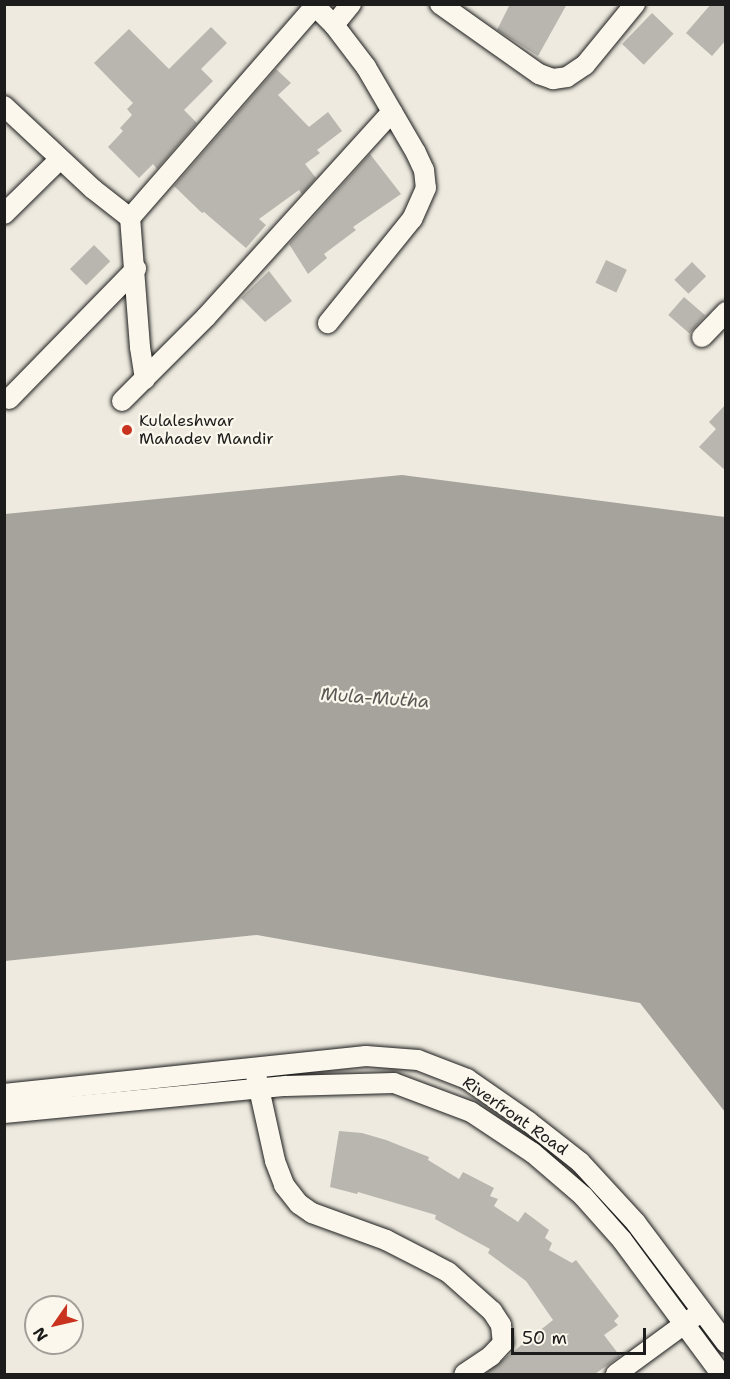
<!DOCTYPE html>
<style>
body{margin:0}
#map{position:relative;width:730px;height:1379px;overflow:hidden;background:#eeeadf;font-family:"Shantell Sans",sans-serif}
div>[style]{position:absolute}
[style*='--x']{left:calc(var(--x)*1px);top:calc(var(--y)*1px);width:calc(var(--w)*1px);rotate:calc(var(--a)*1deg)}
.water>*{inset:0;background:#a6a39d}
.building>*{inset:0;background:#b9b6af;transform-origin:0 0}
.roads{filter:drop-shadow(0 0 2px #1c1c1c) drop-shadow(0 0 2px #1c1c1c)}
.minor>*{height:20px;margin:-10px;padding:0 10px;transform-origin:10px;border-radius:10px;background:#fbf7ec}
.dots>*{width:16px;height:16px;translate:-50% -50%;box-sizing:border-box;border:3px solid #fbf7ec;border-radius:50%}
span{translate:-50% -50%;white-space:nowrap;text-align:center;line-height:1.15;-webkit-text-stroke:4.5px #fbf7ec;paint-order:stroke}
.poi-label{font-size:16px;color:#1c1c1c}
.left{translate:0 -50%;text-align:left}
.street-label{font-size:16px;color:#1c1c1c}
.water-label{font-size:18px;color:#5a5956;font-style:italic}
.frame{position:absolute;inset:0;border:6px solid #1c1c1c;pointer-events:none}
.north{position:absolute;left:24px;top:1295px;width:60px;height:60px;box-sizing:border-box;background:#fbf7ec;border:2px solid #a29f99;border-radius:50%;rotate:236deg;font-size:16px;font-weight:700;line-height:24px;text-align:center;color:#1c1c1c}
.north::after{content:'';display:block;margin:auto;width:21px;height:27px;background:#c8321e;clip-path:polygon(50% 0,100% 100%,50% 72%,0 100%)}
.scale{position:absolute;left:511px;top:1328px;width:135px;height:27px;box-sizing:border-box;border:3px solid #1c1c1c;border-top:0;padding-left:8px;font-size:18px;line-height:21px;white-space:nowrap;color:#1c1c1c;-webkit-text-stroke:4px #fbf7ec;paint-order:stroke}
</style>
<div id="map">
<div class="water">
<i style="clip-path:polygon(402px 475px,725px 517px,725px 1112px,640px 1003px,257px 935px,5px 961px,5px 514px)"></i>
</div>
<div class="building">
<i style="clip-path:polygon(510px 4px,567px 4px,538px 56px,497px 30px)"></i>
<i style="clip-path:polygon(711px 4px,726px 4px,726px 40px,712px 56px,686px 33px)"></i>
<i style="left:652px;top:13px;width:30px;height:43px;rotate:44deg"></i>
<i style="clip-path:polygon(211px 27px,227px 43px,201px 69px,213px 81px,184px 110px,197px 123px,157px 169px,153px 164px,139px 178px,108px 147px,123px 131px,120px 128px,132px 115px,127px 109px,133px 103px,94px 63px,129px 29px,169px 69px)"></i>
<i style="clip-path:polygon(276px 69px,291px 83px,278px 95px,309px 127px,328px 112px,342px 131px,317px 150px,320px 153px,305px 164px,316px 178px,302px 194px,299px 190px,259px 219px,266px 225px,246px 248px,204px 212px,202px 213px,174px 186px)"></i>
<i style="clip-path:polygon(370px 154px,401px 194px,353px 227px,356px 230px,324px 254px,327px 258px,308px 274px,289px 244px)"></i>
<i style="left:94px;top:245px;width:23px;height:34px;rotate:45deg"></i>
<i style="left:606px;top:260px;width:23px;height:25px;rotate:25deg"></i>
<i style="left:692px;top:262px;width:20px;height:25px;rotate:45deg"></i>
<i style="clip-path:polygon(269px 271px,292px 301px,265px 322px,241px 298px)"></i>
<i style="left:684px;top:297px;width:28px;height:24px;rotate:41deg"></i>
<i style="clip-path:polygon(726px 404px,726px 471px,699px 447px,716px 429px,709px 422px)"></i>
<i style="clip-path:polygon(339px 1131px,362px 1133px,386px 1140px,429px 1157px,428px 1160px,459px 1179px,463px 1172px,494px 1188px,490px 1196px,498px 1199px,494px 1206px,518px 1222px,525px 1212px,549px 1230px,545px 1238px,552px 1243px,549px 1250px,572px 1263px,576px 1260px,619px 1316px,614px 1321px,618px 1325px,604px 1335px,620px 1356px,595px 1374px,485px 1374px,553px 1320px,526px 1281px,488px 1253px,490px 1249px,435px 1219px,436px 1215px,358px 1192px,357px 1194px,330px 1187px)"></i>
</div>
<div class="roads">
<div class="minor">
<i style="--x:313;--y:4;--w:30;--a:45"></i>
<i style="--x:334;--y:25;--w:53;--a:52.7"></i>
<i style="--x:366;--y:67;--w:99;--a:59.8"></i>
<i style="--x:416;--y:153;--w:19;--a:65"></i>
<i style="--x:424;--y:170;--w:18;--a:84"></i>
<i style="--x:426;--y:188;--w:34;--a:114"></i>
<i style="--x:412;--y:219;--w:134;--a:128.9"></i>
<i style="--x:440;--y:4;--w:121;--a:35.3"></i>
<i style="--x:539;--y:74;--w:15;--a:20"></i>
<i style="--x:553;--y:79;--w:14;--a:-8"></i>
<i style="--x:567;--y:77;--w:22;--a:-34"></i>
<i style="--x:585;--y:65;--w:79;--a:-50.7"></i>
<i style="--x:334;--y:25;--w:27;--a:-51"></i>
<i style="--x:4;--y:106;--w:122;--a:43"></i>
<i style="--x:93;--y:189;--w:47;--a:38.1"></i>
<i style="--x:4;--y:214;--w:78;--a:-44.5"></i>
<i style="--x:702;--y:337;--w:35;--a:-46"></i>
<i style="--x:145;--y:379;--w:32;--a:-99"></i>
<i style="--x:140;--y:347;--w:129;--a:-94.4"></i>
<i style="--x:130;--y:218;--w:281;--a:-48.9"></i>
<i style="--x:9;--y:399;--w:182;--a:-45.7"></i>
<i style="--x:122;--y:401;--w:119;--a:-45"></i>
<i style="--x:206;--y:317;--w:277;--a:-47.8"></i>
<i style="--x:256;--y:1075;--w:88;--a:77.5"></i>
<i style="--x:275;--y:1161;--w:26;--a:69"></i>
<i style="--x:284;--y:1185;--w:24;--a:52"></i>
<i style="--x:299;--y:1204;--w:16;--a:35"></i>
<i style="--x:312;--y:1213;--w:79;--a:20"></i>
<i style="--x:386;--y:1240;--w:48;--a:27.1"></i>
<i style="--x:429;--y:1262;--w:21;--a:28"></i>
<i style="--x:448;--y:1272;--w:59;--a:41.6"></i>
<i style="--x:492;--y:1311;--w:17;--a:57"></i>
<i style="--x:501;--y:1325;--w:18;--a:84"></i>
<i style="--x:503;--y:1343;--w:18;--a:133"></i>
<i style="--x:491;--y:1356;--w:32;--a:146"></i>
<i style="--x:4;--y:1094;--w:364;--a:-6"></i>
<i style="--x:366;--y:1056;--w:52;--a:4.4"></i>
<i style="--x:418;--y:1060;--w:53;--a:21.2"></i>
<i style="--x:467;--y:1079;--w:75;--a:34.7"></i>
<i style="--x:529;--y:1122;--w:65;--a:38.1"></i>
<i style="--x:580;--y:1162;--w:83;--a:47.4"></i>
<i style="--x:636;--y:1223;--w:150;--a:53.1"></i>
<i style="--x:4;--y:1113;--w:283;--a:-5.5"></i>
<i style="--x:286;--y:1086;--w:108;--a:-1.6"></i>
<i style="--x:394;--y:1083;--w:82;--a:20.6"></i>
<i style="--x:471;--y:1112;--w:74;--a:33.5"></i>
<i style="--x:533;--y:1153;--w:66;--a:40.7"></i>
<i style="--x:583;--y:1196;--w:59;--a:48.4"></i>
<i style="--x:622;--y:1240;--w:167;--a:53.5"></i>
<i style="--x:616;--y:1374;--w:97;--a:-36.2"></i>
</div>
</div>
<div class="dots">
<i style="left:127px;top:430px;background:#c8321e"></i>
</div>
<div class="poi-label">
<span class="left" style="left:139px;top:430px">Kulaleshwar<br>Mahadev Mandir</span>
</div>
<div class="street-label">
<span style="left:515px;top:1116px;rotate:35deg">Riverfront Road</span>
</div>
<div class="water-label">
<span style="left:375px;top:698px;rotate:4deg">Mula-Mutha</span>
</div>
<div class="frame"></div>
<div class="north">N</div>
<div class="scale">50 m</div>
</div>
